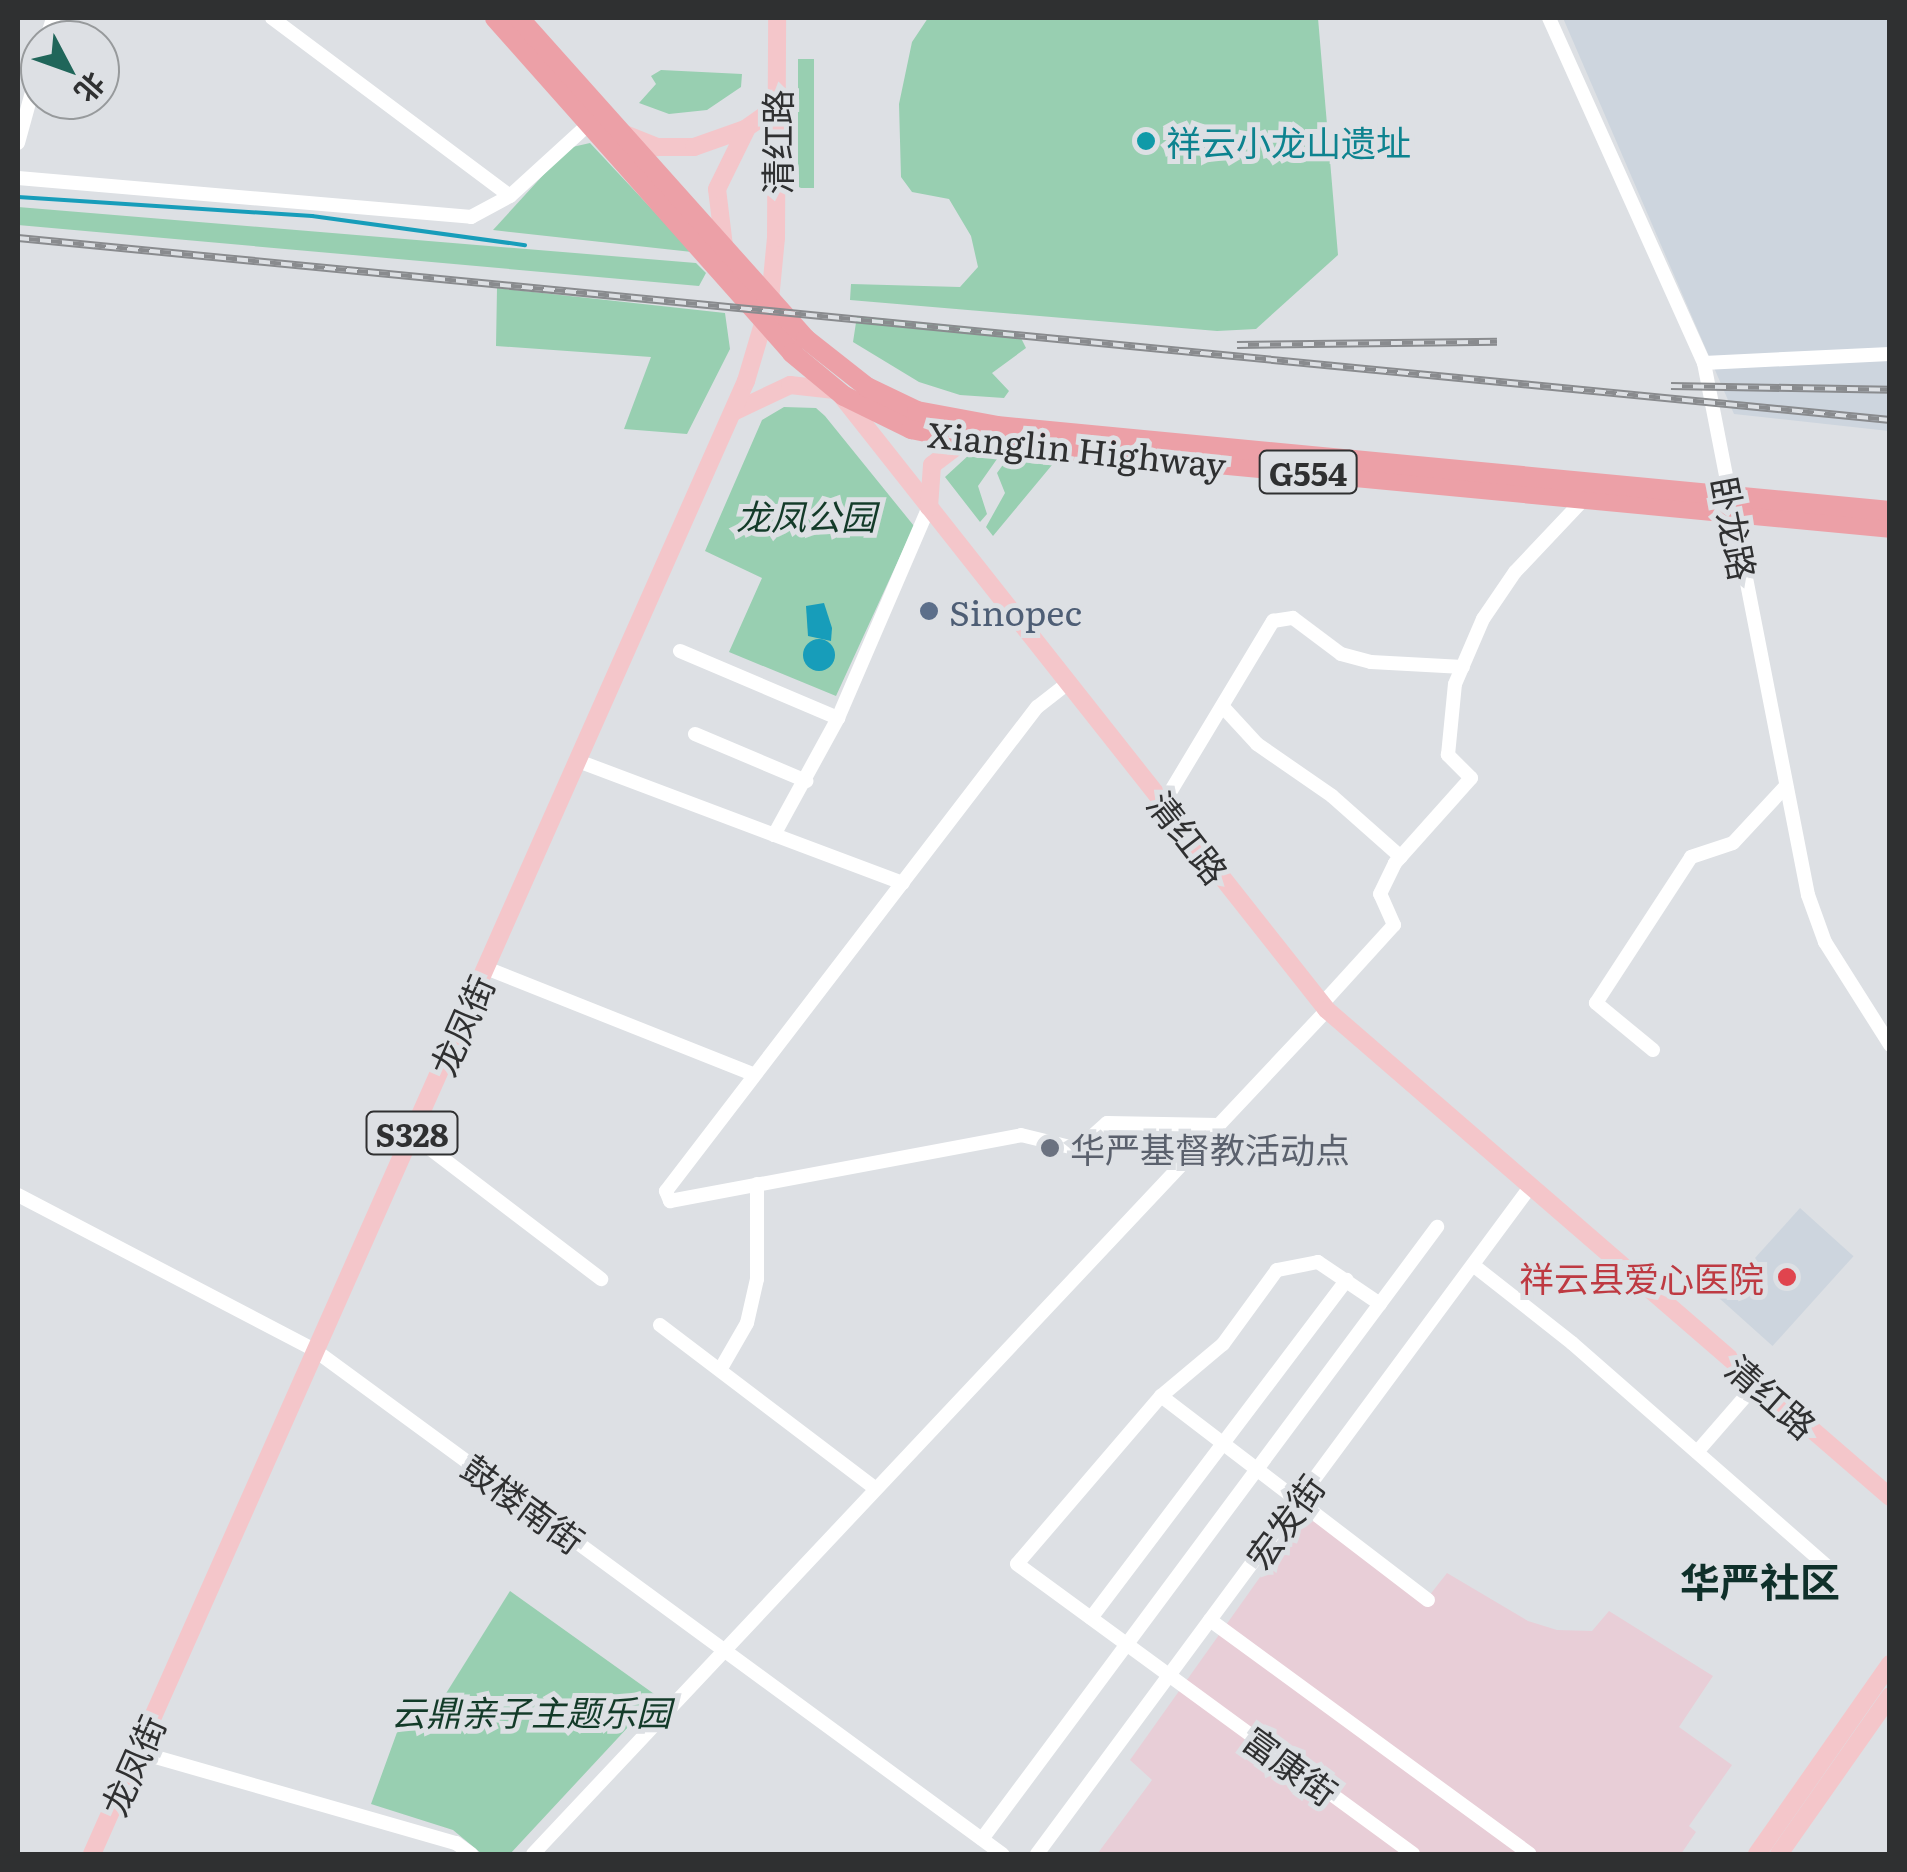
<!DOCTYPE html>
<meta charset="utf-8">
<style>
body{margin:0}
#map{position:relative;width:1907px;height:1872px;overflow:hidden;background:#dde0e4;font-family:Literata,"Noto Sans SC",serif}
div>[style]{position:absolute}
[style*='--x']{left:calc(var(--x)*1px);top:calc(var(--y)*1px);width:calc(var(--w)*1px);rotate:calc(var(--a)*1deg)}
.commercial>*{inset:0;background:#e8ced7}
.built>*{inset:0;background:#cdd5de;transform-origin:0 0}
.green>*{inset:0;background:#98cfb1;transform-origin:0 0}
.water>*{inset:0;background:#179dba}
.round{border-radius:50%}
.stream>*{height:4px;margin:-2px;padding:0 2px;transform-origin:2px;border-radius:2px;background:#179dba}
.minor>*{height:14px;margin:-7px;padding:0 7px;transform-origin:7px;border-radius:7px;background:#fff}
.major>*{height:18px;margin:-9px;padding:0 9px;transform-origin:9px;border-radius:9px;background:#f4c6ca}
.highway>*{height:20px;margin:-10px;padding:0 10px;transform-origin:10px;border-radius:10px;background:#eca0a7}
.rail>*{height:8px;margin-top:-4px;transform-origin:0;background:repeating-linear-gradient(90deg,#dde0e4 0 11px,#898b8e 0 22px);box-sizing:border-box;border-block:2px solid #898b8e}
.dots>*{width:28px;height:28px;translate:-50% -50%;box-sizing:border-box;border:5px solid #dde0e4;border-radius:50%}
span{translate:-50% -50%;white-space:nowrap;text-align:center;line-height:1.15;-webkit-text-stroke:10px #dde0e4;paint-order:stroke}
.shield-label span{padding:2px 8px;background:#dde0e4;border:2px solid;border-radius:8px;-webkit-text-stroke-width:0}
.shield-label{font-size:32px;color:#2f3031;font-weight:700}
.culture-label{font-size:35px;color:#0d838f}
.left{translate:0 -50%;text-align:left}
.street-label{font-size:35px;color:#2f3031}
.park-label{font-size:35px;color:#133b29;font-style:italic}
.service-label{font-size:35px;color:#4e5e75}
.worship-label{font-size:35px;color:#5b616d}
.health-label{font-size:35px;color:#be3a42}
.right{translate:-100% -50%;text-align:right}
.quarter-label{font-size:40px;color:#0f302a;font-weight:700}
.frame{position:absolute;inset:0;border:20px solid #2f3031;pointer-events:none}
.north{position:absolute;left:20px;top:20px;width:100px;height:100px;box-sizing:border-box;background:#dde0e4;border:2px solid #979a9c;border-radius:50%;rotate:131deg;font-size:28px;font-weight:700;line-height:40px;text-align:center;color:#2f3031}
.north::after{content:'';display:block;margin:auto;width:35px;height:45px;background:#20665a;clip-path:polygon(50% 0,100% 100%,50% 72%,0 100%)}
</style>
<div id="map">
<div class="commercial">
<i style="clip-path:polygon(1307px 1511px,1425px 1601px,1447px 1573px,1528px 1621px,1557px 1630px,1592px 1631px,1609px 1611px,1713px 1676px,1679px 1727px,1732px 1765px,1689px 1826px,1696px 1832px,1681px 1854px,1098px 1853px,1152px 1780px,1130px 1760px)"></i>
</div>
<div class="built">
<i style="clip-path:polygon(1563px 18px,1889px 18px,1889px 431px,1734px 414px)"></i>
<i style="left:1800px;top:1208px;width:72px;height:121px;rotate:42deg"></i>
</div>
<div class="green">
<i style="clip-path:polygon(928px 18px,1318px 18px,1338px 255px,1256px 329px,1217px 331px,850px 300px,851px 284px,960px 287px,978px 267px,971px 236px,949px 199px,912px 192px,901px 177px,899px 104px,912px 42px)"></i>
<i style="left:798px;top:59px;width:16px;height:129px"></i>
<i style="clip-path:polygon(661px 70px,742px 74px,741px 87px,707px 110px,669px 114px,639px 103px,656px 84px,651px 76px)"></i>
<i style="clip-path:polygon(590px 143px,692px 252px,493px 230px,568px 148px)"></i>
<i style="clip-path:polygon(18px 207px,696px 263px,706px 273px,699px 286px,18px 225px)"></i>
<i style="clip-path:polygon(497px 288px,725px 313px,730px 349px,687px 434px,624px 429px,651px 357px,496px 346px)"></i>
<i style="clip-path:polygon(857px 316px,1018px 332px,1026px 348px,992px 373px,1009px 391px,1004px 398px,960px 395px,919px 382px,853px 342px)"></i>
<i style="clip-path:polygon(784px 407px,816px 408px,825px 416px,914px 526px,836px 696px,729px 652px,762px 578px,705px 551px,762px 420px)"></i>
<i style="clip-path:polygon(970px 454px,997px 459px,978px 486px,987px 514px,980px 522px,945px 477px)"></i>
<i style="clip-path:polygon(1007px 459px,1052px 465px,993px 536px,986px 527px,1005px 493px,997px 473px)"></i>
<i style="clip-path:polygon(510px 1591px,657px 1696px,510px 1854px,482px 1854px,453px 1830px,371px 1804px,408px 1702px,435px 1711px)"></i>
</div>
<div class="water">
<i style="clip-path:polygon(824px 603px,832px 628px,831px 641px,808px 636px,806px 606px)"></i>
<i class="round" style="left:803px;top:639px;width:32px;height:32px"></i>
</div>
<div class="stream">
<i style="--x:18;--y:197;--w:295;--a:3.7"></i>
<i style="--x:312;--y:216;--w:215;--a:7.8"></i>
</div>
<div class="minor">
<i style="--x:272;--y:18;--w:297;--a:36.8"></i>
<i style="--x:1549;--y:18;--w:378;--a:65.8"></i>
<i style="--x:1704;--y:363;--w:542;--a:78.94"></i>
<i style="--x:1808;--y:895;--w:50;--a:70.1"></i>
<i style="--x:1825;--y:942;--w:122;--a:57.7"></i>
<i style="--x:46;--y:40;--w:23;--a:-72"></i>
<i style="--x:18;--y:143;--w:83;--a:-74.6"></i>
<i style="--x:18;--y:178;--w:455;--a:4.9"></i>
<i style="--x:471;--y:217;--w:44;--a:-28.3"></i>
<i style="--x:510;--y:196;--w:108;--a:-42.4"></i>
<i style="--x:1704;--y:363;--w:186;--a:-2.8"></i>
<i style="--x:680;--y:651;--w:172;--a:23"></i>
<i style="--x:1068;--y:683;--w:39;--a:142"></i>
<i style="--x:1037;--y:707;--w:610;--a:127.47"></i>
<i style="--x:666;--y:1191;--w:11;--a:68"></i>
<i style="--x:670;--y:1201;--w:357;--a:-10.6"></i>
<i style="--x:1021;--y:1135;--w:59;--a:13.8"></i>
<i style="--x:1078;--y:1149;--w:39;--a:-42"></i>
<i style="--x:1107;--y:1123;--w:112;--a:1"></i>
<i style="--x:1223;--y:707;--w:50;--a:47.4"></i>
<i style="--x:1257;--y:744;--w:91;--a:34.7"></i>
<i style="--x:1332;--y:796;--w:92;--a:41.5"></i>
<i style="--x:695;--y:734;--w:121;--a:22.9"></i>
<i style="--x:578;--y:761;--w:347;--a:20.6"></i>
<i style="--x:1163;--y:804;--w:214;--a:-59"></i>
<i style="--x:1273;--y:621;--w:20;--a:-9"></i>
<i style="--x:1293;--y:618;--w:60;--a:36.9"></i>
<i style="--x:1341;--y:654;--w:31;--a:15"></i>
<i style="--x:1371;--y:662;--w:92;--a:3.1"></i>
<i style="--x:774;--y:835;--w:133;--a:-61.3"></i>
<i style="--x:838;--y:718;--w:230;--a:-66.7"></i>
<i style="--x:486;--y:968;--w:289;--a:21.7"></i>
<i style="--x:1322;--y:1004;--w:107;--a:-47.7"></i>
<i style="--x:1394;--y:925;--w:34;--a:-114"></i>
<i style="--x:1380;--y:894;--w:34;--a:-64"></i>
<i style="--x:1395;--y:863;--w:114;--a:-48.2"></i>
<i style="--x:1471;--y:778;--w:33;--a:-135"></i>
<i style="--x:1448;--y:755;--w:71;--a:-84.4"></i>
<i style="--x:1455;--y:684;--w:71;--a:-66.7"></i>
<i style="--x:1483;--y:619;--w:57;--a:-55.8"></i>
<i style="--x:1515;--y:572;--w:102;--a:-46.6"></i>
<i style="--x:1653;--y:1050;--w:74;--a:-140.5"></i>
<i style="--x:1596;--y:1003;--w:174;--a:-56.9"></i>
<i style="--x:1691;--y:857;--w:44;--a:-18.4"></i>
<i style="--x:1733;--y:843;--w:76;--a:-47.1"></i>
<i style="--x:412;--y:1135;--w:238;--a:37.3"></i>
<i style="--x:18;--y:1195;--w:336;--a:27.6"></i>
<i style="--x:316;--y:1351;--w:851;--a:36.25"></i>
<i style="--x:1473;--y:1265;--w:126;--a:38.2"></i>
<i style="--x:1572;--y:1343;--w:342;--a:41.2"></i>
<i style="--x:1380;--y:1304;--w:75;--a:-145.9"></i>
<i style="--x:1318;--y:1262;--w:42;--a:169"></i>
<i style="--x:1277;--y:1270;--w:92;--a:126.1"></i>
<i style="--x:1223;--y:1344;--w:81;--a:140"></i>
<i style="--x:1161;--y:1396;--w:221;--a:130.6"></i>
<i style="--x:1017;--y:1564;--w:491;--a:36.2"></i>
<i style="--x:660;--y:1325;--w:271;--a:37.2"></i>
<i style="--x:720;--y:1370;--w:54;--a:-60.1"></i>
<i style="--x:747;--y:1323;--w:45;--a:-77.2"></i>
<i style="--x:757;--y:1279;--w:95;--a:-90"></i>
<i style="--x:1161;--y:1396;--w:336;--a:37.4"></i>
<i style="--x:1697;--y:1452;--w:91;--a:-49"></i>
<i style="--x:1091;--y:1618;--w:424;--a:-52.9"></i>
<i style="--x:1210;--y:1620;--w:396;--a:36.2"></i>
<i style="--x:138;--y:1752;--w:331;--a:16"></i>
<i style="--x:456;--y:1843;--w:19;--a:36"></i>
<i style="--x:982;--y:1839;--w:763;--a:-53.37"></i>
<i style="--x:533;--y:1854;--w:1159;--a:-46.75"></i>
<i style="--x:1037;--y:1854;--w:829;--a:-53.53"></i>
</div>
<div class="major">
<i style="--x:625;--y:134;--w:35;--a:22"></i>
<i style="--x:657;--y:147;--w:37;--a:0"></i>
<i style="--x:694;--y:147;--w:54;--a:-19.4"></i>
<i style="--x:745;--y:129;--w:38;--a:-35"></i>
<i style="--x:724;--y:246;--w:57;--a:-97"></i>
<i style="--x:717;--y:189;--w:66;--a:-63.8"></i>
<i style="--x:840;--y:394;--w:785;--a:51.67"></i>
<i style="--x:1327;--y:1010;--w:744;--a:40.86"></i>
<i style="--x:733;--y:412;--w:63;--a:-25.3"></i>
<i style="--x:790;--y:385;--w:45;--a:6.3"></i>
<i style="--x:929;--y:507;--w:42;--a:-85.9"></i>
<i style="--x:932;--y:465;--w:41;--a:-37.1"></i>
<i style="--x:92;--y:1854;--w:1612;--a:-66.06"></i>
<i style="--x:746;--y:381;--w:84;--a:-73.5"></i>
<i style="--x:770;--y:300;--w:62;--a:-84.5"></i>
<i style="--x:776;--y:238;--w:220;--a:-89.7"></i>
<i style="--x:1757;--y:1854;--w:232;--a:-55"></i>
<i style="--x:1779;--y:1854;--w:193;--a:-54.9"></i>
</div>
<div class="highway">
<i style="--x:495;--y:18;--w:448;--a:48.4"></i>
<i style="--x:792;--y:353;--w:67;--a:39.6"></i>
<i style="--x:844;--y:396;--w:75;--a:26.2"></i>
<i style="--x:911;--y:429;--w:55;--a:11.5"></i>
<i style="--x:965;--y:440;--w:929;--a:5.43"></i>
<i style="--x:519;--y:18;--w:431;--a:48.2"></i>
<i style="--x:806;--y:339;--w:78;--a:38.2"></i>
<i style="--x:867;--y:387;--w:55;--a:25.6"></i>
<i style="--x:917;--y:411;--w:81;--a:10.6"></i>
<i style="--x:997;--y:426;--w:897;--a:5.44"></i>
</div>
<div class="rail">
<i style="--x:18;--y:238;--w:1881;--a:5.55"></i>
<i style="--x:1237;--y:345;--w:260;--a:-0.7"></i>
<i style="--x:1671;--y:386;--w:219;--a:1"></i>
</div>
<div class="dots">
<i style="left:1146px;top:141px;background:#0f9aa8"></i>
<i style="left:929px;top:611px;background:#5c6f8a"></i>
<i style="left:1050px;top:1148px;background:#6b7280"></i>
<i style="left:1787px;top:1277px;background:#e0444e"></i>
</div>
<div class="shield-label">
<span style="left:1308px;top:472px">G554</span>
<span style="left:412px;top:1133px">S328</span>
</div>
<div class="culture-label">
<span class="left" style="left:1166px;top:141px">祥云小龙山遗址</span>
</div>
<div class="street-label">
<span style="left:776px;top:142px;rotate:-90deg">清红路</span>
<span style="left:1077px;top:448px;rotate:6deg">Xianglin Highway</span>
<span style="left:1735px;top:528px;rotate:79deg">卧龙路</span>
<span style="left:1189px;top:837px;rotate:52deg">清红路</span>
<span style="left:461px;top:1025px;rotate:-66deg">龙凤街</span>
<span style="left:1772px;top:1396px;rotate:41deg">清红路</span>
<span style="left:524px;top:1503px;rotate:36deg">鼓楼南街</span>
<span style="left:1284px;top:1521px;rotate:-54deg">宏发街</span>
<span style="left:132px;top:1765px;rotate:-66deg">龙凤街</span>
<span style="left:1291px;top:1765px;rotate:36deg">富康街</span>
</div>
<div class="park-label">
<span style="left:806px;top:515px">龙凤公园</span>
<span style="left:531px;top:1711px">云鼎亲子主题乐园</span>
</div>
<div class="service-label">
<span class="left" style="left:949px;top:611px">Sinopec</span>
</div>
<div class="worship-label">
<span class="left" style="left:1070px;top:1148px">华严基督教活动点</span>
</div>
<div class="health-label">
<span class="right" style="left:1764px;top:1277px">祥云县爱心医院</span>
</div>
<div class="quarter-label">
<span style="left:1760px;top:1580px">华严社区</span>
</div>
<div class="frame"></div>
<div class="north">北</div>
</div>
